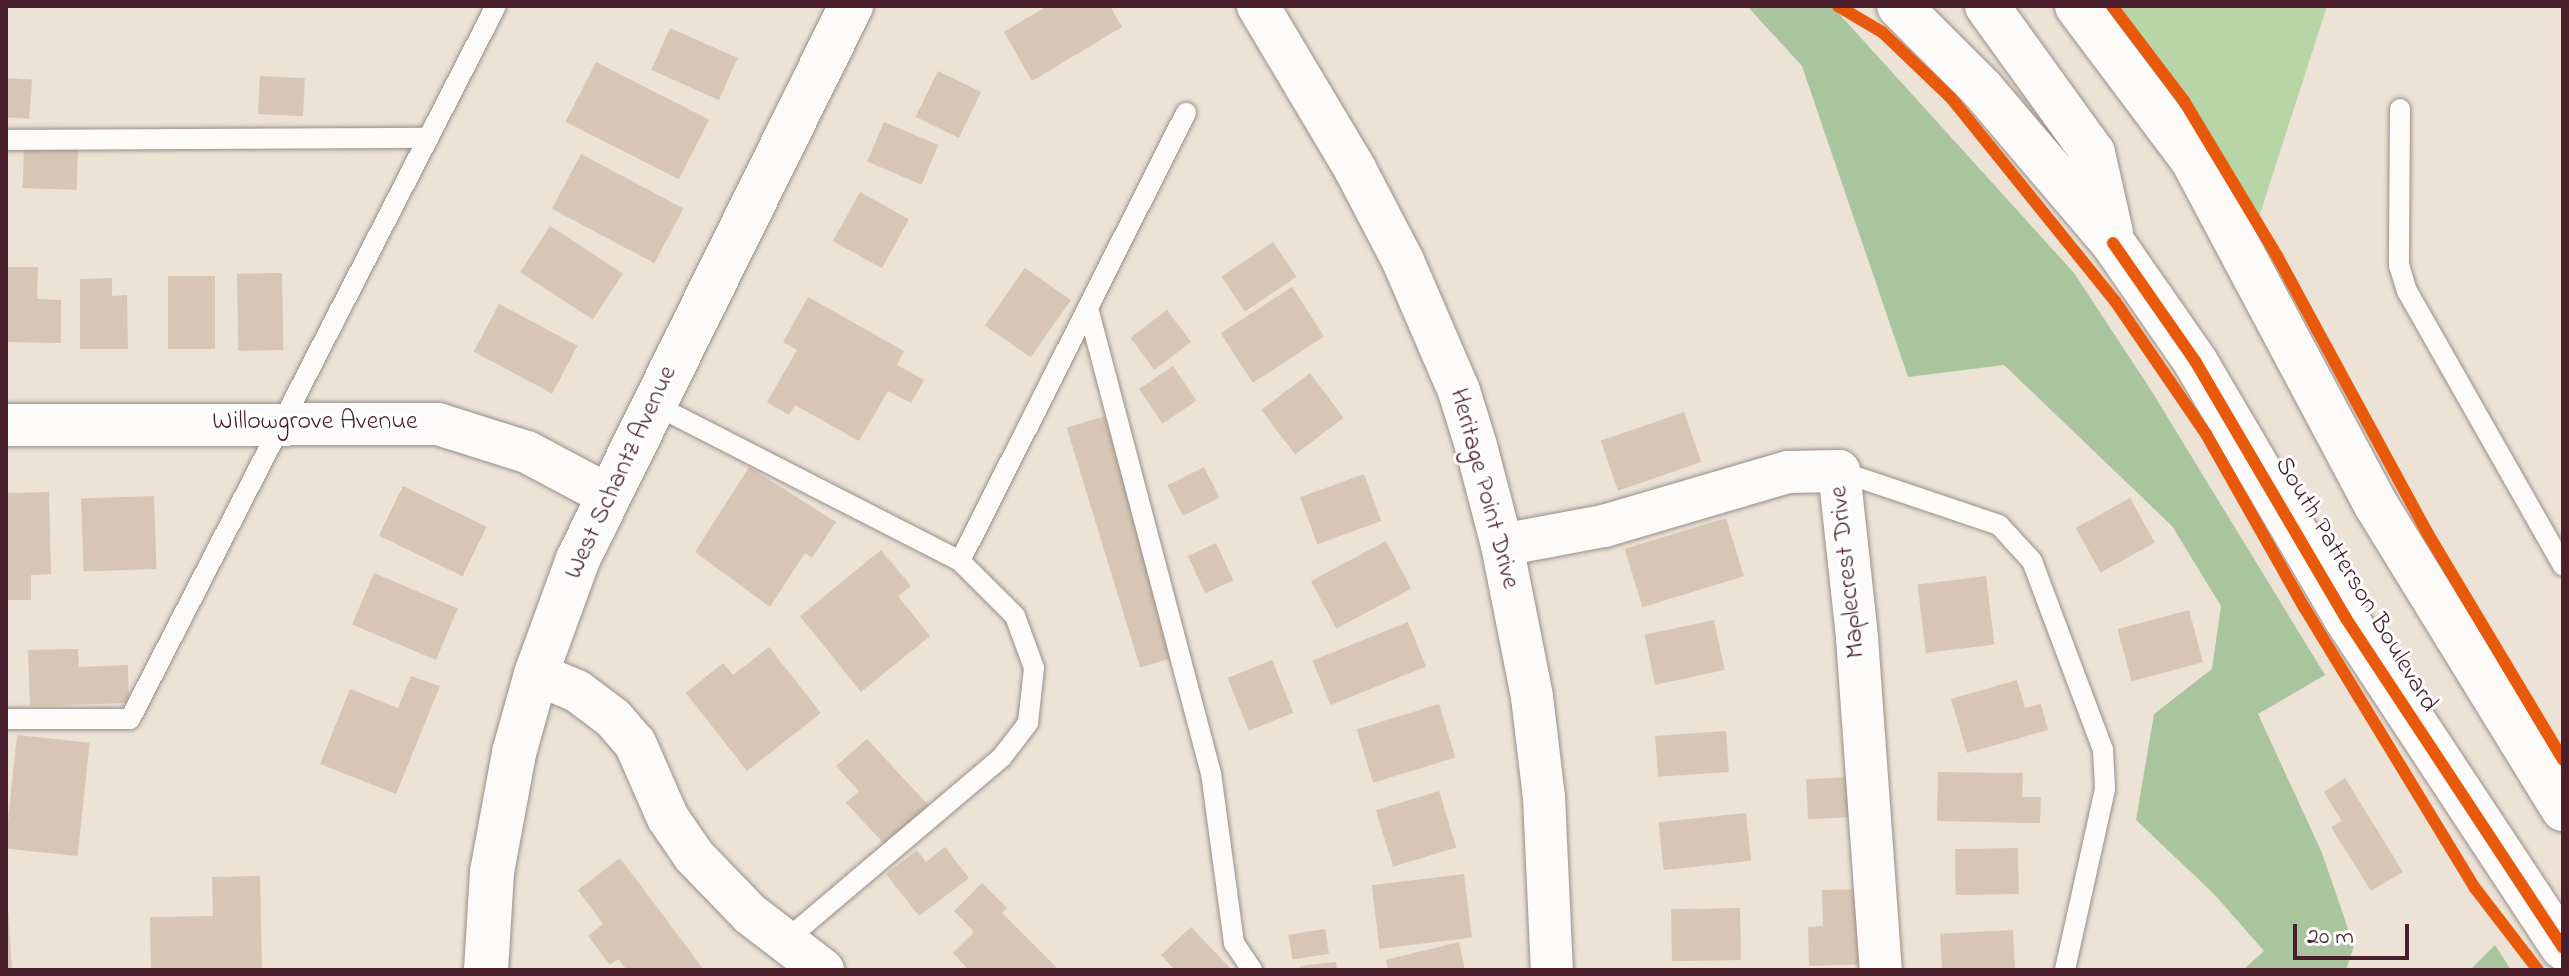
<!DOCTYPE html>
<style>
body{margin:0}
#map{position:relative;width:2569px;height:976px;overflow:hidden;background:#ece2d5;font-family:"Indie Flower",sans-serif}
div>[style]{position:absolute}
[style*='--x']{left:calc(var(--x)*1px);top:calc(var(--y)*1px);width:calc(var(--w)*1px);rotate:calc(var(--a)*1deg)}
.green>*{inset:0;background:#b7d5a7}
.forest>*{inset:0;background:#a8c59d}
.building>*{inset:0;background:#d7c6b5;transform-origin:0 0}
.roads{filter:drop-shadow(0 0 2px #9a8e89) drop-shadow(0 0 2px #9a8e89)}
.lane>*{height:20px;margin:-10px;padding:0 10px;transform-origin:10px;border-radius:10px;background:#fcfbf9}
.street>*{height:42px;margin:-21px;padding:0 21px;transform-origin:21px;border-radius:21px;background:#fcfbf9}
.secondary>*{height:44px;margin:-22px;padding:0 22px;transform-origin:22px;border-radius:22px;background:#fcfbf9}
.primary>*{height:44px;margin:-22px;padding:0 22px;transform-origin:22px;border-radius:22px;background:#fcfbf9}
.cycleway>*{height:12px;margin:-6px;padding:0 6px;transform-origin:6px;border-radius:6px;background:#e8590c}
span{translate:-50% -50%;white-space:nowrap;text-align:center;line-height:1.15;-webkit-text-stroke:6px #fff;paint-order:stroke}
.street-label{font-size:26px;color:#4a1f2b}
.frame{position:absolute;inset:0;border:8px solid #4a1f2b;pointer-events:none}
.scale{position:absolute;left:2293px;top:924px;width:116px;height:36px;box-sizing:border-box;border:4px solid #4a1f2b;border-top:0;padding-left:10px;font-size:24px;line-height:28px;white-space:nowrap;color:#4a1f2b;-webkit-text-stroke:6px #fff;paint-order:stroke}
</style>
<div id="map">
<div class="green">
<i style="clip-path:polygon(2077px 6px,2327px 6px,2247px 254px)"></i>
</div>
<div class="forest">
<i style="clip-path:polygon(1747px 6px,1832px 6px,2074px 273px,2149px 387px,2325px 675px,2258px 714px,2322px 853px,2354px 946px,2346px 970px,2243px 970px,2264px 951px,2214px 894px,2136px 820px,2154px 714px,2212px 669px,2221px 606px,2172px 526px,2004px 365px,1908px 377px,1802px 66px)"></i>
<i style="clip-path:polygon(2495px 945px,2511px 970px,2470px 970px)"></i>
</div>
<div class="building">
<i style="clip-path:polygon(1047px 6px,1110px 6px,1122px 27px,1032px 81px,1004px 32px)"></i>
<i style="left:670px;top:28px;width:74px;height:46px;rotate:24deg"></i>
<i style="left:596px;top:62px;width:127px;height:67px;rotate:27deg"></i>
<i style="left:938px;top:71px;width:48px;height:51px;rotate:26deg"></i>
<i style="left:260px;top:76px;width:45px;height:38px;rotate:3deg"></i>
<i style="left:6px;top:78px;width:26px;height:39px;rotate:4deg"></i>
<i style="left:884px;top:122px;width:59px;height:43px;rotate:23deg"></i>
<i style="left:24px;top:148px;width:54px;height:40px;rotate:2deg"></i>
<i style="left:581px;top:154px;width:116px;height:62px;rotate:28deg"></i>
<i style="left:860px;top:192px;width:56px;height:56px;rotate:29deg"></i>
<i style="left:550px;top:226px;width:87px;height:55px;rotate:33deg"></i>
<i style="left:1273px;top:242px;width:42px;height:62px;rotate:56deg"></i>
<i style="clip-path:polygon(6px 267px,38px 267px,37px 299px,61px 300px,61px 343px,6px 342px)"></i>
<i style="left:1025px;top:268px;width:56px;height:70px;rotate:35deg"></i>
<i style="left:282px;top:273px;width:77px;height:45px;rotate:89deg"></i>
<i style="left:168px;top:276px;width:47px;height:73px"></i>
<i style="clip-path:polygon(112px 278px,112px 296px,127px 295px,128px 349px,80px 349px,80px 279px)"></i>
<i style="left:1292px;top:287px;width:59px;height:85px;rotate:57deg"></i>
<i style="clip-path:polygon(808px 297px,904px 351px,897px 365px,924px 380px,911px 403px,888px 391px,859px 441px,795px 405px,789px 415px,767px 402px,797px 350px,783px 342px)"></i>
<i style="left:499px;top:304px;width:89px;height:54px;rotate:28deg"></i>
<i style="left:1167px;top:310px;width:40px;height:46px;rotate:53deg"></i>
<i style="left:1173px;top:366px;width:42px;height:41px;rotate:56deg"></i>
<i style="left:1310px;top:373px;width:56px;height:61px;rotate:53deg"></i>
<i style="left:1684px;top:412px;width:53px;height:88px;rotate:71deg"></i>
<i style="left:1105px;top:416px;width:251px;height:40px;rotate:73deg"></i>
<i style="clip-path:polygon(749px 467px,836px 522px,812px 558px,805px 553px,770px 607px,695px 552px)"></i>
<i style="left:1204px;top:467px;width:34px;height:41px;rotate:63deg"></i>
<i style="left:1364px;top:474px;width:50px;height:68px;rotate:70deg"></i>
<i style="left:403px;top:486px;width:93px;height:55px;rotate:26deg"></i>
<i style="clip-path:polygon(49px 492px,51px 574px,31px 575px,31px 600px,6px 600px,6px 493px)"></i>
<i style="left:154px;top:496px;width:73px;height:73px;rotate:88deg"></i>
<i style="left:2130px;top:498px;width:51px;height:62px;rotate:61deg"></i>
<i style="left:1726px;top:518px;width:61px;height:106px;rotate:73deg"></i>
<i style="left:1386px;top:541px;width:54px;height:85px;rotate:62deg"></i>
<i style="left:1216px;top:543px;width:41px;height:31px;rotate:65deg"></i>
<i style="clip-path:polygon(881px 550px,911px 586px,898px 596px,930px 636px,861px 692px,800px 616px)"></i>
<i style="left:374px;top:573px;width:91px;height:56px;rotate:23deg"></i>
<i style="left:1986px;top:576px;width:69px;height:69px;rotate:83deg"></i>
<i style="left:2189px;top:610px;width:54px;height:74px;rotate:75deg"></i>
<i style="left:1714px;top:620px;width:51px;height:71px;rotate:78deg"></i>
<i style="left:1408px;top:622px;width:48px;height:103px;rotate:68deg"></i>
<i style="clip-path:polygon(769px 647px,821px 713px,747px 771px,686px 693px,723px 663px,733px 675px)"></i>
<i style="clip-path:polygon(78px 649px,79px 667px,128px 665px,129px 703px,30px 706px,28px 650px)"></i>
<i style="left:1272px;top:660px;width:57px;height:48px;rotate:68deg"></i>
<i style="clip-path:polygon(411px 676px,440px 686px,396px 794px,320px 764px,350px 689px,398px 708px)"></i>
<i style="clip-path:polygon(2017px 680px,2025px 708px,2041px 704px,2048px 730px,1967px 753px,1951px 699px)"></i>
<i style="left:1439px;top:704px;width:56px;height:86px;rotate:73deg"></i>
<i style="left:1726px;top:731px;width:41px;height:71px;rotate:86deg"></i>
<i style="left:17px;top:735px;width:73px;height:114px;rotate:6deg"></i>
<i style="clip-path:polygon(867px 739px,932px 809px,889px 849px,846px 803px,859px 791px,836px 766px)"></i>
<i style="clip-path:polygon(1938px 772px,2023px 773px,2022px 797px,2041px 797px,2040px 823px,1937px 821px)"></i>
<i style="left:1851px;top:777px;width:40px;height:45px;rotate:87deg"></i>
<i style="clip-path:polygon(2345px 778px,2403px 872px,2371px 891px,2331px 827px,2342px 821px,2324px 792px)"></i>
<i style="left:1439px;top:791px;width:59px;height:66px;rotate:73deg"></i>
<i style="left:1746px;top:813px;width:48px;height:88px;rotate:84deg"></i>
<i style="clip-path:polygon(945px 847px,969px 878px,919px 916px,886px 874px,917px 850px,926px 862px)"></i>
<i style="left:2018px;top:848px;width:46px;height:63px;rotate:89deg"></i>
<i style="clip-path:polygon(620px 858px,704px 970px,627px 970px,618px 959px,610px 965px,588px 936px,603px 924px,578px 890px)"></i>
<i style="left:1464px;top:874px;width:64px;height:93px;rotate:83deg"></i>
<i style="clip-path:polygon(260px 876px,262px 970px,151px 970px,150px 917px,213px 916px,212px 877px)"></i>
<i style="clip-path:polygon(982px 883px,1007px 908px,1002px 913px,1059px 970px,969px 970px,953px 953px,974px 932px,954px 911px)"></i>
<i style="clip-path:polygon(1870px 889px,1872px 964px,1809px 966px,1808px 927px,1823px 926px,1822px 890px)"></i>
<i style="left:1740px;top:908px;width:52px;height:69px;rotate:89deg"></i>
<i style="clip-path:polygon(6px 910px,8px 910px,12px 970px,6px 970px)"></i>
<i style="clip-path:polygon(1191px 927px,1232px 970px,1175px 970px,1161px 955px)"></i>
<i style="left:1325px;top:929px;width:25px;height:37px;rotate:81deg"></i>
<i style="left:2013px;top:930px;width:40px;height:73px;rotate:87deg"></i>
<i style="clip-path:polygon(1459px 942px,1465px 970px,1388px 970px,1386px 960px)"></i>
<i style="clip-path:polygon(1336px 962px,1337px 970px,1301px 970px,1300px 966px)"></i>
</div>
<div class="roads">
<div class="lane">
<i style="--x:2400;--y:109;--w:156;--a:90.4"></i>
<i style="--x:2399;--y:265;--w:27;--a:73"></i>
<i style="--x:2407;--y:291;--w:316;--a:60.4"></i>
<i style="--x:6;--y:140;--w:422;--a:-0.3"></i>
<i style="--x:1088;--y:308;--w:481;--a:75.2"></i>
<i style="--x:1211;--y:773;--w:172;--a:82.3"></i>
<i style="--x:1234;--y:943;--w:32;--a:56"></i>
<i style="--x:653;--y:404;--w:345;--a:27.1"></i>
<i style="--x:960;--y:561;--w:78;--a:45"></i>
<i style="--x:1015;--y:616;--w:55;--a:69.9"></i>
<i style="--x:1034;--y:668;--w:55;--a:96.2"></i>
<i style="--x:1028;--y:723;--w:43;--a:127.4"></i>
<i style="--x:1002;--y:757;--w:286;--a:139.7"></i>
<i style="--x:1839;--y:471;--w:169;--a:18.6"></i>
<i style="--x:1999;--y:525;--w:49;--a:47.5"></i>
<i style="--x:2032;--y:561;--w:202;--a:69.4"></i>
<i style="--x:2103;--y:750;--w:39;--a:87"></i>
<i style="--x:2105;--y:789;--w:185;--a:102.5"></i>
<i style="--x:960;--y:561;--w:502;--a:-63.23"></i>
<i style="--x:6;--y:719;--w:124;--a:0"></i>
<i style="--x:130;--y:719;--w:801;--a:-62.83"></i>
</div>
<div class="street">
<i style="--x:1258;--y:6;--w:190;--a:59.2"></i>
<i style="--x:1355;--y:169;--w:104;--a:62.4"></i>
<i style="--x:1403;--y:261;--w:142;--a:66.7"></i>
<i style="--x:1459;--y:391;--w:58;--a:72.8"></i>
<i style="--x:1476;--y:446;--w:102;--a:75.3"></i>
<i style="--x:1502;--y:545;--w:155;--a:78.8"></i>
<i style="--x:1532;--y:697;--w:101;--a:83.2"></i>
<i style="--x:1544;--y:797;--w:173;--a:87.4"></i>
<i style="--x:6;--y:425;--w:432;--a:-0.1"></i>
<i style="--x:438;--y:424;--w:93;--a:17.5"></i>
<i style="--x:527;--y:452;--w:92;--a:28"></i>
<i style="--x:1502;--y:545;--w:104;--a:-10.6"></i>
<i style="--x:1604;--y:526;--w:192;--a:-16.4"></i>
<i style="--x:1788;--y:472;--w:51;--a:-1.1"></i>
<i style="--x:1839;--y:471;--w:168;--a:83.8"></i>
<i style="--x:1857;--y:638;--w:333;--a:85.9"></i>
<i style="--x:536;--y:674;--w:44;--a:22.5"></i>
<i style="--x:577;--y:691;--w:45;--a:36.9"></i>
<i style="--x:613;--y:718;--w:33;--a:49"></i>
<i style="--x:635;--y:743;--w:82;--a:66.3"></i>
<i style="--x:668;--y:818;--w:46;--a:55.6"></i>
<i style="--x:694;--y:856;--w:81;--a:46"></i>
<i style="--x:750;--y:914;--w:92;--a:37.5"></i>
</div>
<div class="secondary">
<i style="--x:486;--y:970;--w:98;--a:-86.5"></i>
<i style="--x:492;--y:872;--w:121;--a:-79.5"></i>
<i style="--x:514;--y:753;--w:82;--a:-74.4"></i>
<i style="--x:536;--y:674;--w:122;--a:-69.9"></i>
<i style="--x:578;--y:559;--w:617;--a:-63.73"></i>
</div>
<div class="primary">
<i style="--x:1899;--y:6;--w:117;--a:45"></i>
<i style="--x:1982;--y:89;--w:202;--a:49.6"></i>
<i style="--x:2113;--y:243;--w:144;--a:55.2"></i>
<i style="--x:2195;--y:361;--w:297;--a:59.6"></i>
<i style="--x:2345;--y:617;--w:396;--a:56.6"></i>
<i style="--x:1987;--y:6;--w:181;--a:54.2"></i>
<i style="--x:2093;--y:153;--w:82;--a:77.3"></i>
<i style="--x:2077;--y:6;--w:191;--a:53.1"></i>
<i style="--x:2192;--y:159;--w:392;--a:62"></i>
<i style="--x:2376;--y:505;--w:357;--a:58.4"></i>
</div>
</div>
<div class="cycleway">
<i style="--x:1838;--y:6;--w:51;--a:30.6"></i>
<i style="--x:1882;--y:32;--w:95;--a:43.7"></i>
<i style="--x:1951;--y:98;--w:261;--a:51.1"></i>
<i style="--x:2115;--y:301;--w:161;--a:55.6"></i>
<i style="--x:2206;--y:434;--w:199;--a:60.5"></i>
<i style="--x:2304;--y:607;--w:329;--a:58.7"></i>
<i style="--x:2475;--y:888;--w:103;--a:52.5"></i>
<i style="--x:2112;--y:6;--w:119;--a:52.8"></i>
<i style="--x:2184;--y:101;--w:181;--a:59"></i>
<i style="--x:2277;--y:256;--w:316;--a:61.5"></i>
<i style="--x:2428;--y:534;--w:263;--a:59.1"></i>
<i style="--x:2113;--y:243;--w:144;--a:55.2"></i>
<i style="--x:2195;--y:361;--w:297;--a:59.6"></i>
<i style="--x:2345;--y:617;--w:396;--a:56.6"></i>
</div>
<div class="street-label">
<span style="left:315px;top:423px">Willowgrove Avenue</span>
<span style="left:622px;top:473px;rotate:-65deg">West Schantz Avenue</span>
<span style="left:1483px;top:489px;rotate:75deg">Heritage Point Drive</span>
<span style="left:1849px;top:572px;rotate:-96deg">Maplecrest Drive</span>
<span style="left:2355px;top:585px;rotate:59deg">South Patterson Boulevard</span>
</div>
<div class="frame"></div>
<div class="scale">20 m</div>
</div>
